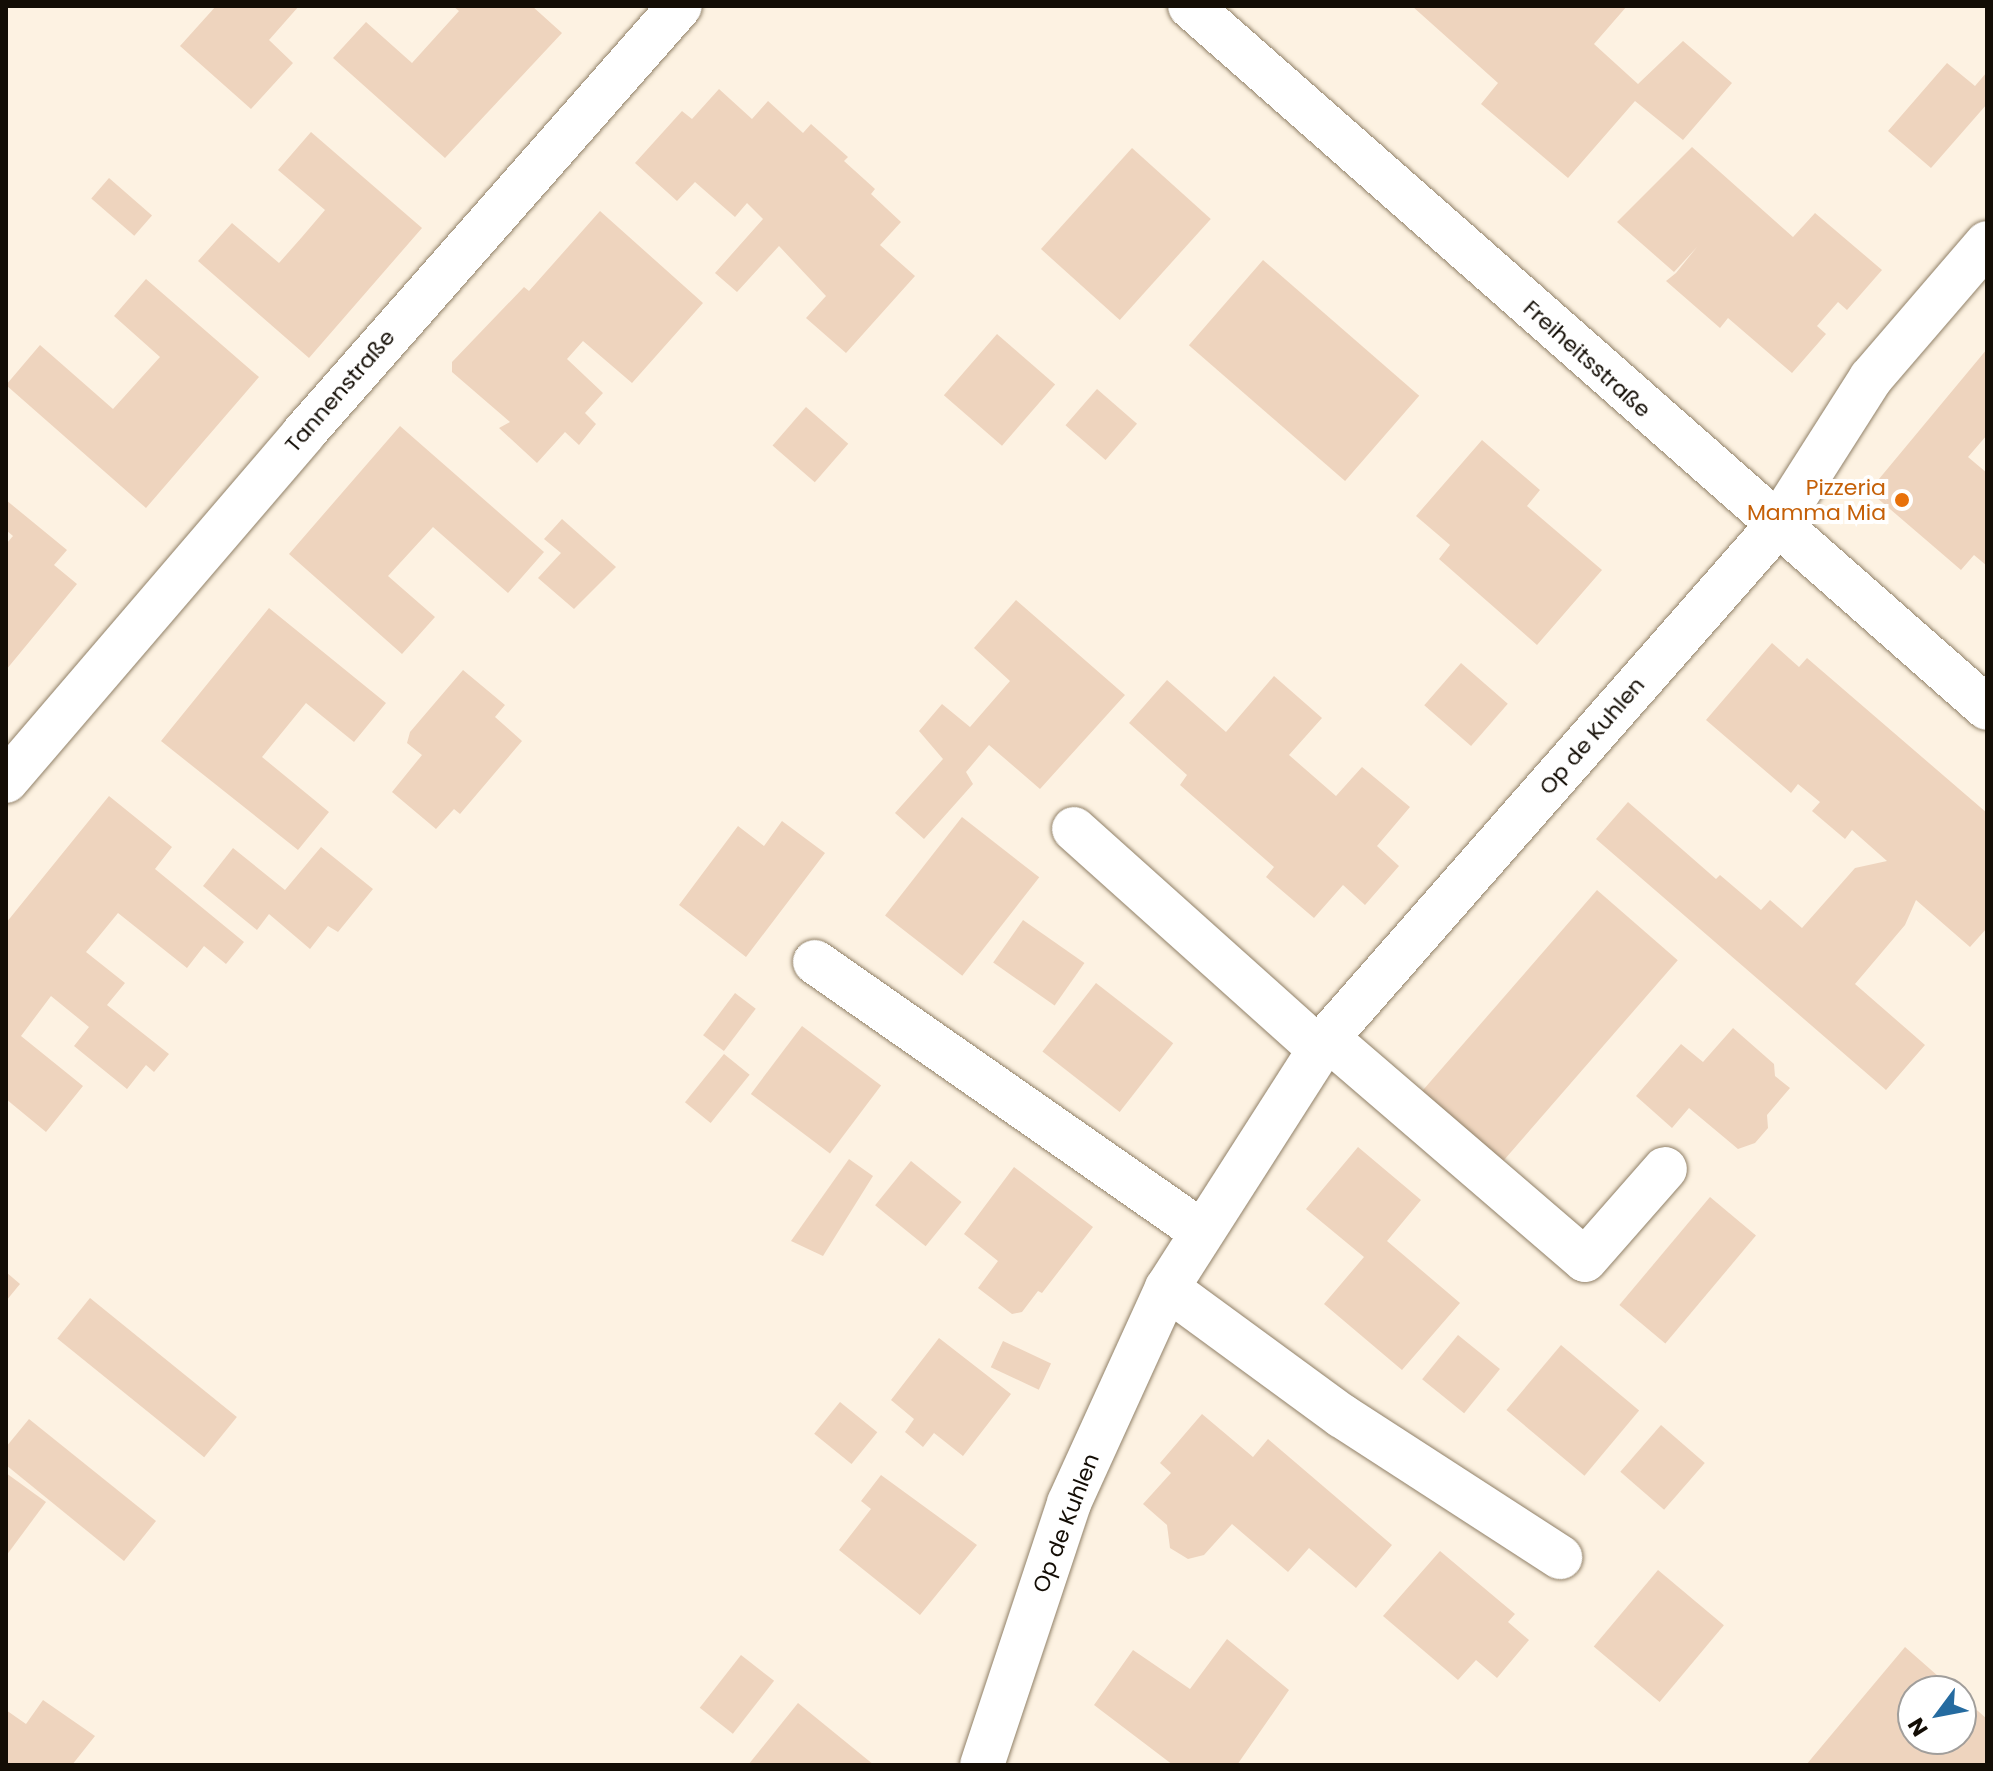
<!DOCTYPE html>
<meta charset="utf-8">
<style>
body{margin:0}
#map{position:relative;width:1993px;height:1771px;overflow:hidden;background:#fdf2e2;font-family:Poppins,sans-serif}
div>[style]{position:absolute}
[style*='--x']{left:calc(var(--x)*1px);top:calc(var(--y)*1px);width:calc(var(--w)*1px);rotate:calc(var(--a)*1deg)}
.building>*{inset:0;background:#eed4be;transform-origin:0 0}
.roads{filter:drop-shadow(0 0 2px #918168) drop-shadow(0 0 2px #918168)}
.minor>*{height:44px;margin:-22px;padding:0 22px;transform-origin:22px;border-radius:22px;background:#fff}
.dots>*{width:22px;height:22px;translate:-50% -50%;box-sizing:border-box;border:4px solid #fff;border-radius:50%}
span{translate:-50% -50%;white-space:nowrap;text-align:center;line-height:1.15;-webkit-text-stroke:8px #fff;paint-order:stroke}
.street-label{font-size:22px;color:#130d05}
.food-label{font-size:22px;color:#c56008}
.right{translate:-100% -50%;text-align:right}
.frame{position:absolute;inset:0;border:8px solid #130d05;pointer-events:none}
.north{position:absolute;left:1897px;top:1675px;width:80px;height:80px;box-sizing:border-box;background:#fff;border:2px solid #a19e9b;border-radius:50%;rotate:238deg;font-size:22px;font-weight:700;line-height:32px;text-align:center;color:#130d05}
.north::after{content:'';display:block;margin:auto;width:28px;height:36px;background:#256ba0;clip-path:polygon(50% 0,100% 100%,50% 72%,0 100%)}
</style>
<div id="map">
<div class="building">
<i style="clip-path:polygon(216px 6px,299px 6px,269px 40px,293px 63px,251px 109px,180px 46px)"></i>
<i style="clip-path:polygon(453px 6px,532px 6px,562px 33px,445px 158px,333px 58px,366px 22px,412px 63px,459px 11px)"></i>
<i style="clip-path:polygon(1412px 6px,1627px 6px,1594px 44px,1638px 84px,1683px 41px,1732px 83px,1683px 140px,1635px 101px,1568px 178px,1481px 104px,1498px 83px)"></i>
<i style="clip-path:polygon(1947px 63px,1975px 86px,1987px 72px,1987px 104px,1931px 168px,1888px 131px)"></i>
<i style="clip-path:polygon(719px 89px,752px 119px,768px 101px,803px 133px,811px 124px,848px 157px,844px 161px,875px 189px,871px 194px,901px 222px,880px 245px,915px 276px,846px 353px,806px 318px,826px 296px,779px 246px,737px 292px,715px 273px,763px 219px,747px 203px,735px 217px,695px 182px,677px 201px,635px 163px,682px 111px,692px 119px)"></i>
<i style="clip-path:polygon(311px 132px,422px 228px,309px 358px,198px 261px,232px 223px,279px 263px,302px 237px,325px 210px,278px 170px)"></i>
<i style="clip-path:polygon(1692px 147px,1793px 237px,1815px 213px,1882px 270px,1847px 310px,1838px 302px,1817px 326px,1826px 334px,1792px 373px,1728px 318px,1720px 328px,1666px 281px,1676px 273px,1697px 247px,1674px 272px,1617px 222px)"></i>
<i style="left:1132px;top:148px;width:106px;height:136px;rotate:42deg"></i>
<i style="left:109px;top:178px;width:57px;height:27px;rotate:41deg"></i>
<i style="clip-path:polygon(600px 211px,703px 303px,632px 383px,583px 341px,567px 359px,603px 393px,585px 413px,596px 424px,579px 445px,565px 432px,537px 463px,499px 428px,510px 422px,452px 372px,452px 362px,524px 287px,529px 291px)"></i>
<i style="left:1263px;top:260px;width:207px;height:113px;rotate:41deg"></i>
<i style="clip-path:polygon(146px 279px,259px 377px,146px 508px,6px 385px,40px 345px,113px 409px,160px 357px,114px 316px)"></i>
<i style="left:997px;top:334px;width:77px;height:81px;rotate:41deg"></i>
<i style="clip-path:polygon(1987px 349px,1987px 435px,1968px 457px,1987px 473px,1987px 566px,1974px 555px,1961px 570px,1869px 491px)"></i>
<i style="left:1097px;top:389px;width:53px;height:48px;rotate:41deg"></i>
<i style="left:806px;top:407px;width:56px;height:51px;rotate:41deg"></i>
<i style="clip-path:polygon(400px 426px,544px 552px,508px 593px,433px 527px,388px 576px,435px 617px,402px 654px,289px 554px)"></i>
<i style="clip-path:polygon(1482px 440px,1540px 490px,1527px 506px,1602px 570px,1537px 645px,1439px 559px,1450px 545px,1416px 516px)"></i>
<i style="clip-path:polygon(6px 500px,67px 550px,54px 565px,77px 584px,6px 670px,6px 544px,13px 536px,6px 530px)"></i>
<i style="clip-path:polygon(562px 519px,616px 567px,574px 609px,538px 578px,561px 553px,544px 539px)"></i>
<i style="clip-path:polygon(1016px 600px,1125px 695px,1040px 789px,989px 745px,966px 772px,973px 784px,924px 839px,895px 813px,943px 759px,919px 731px,942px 704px,970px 727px,1010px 681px,974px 648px)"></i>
<i style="clip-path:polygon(269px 608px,386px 703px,354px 742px,306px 703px,262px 757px,329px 812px,298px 850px,161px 741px)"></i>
<i style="clip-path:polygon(1772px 643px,1799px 667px,1807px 658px,1987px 813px,1987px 928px,1970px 947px,1916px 900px,1905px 925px,1855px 984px,1925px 1045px,1886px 1090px,1596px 839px,1628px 802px,1716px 879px,1720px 875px,1761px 910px,1770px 900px,1802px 928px,1855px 868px,1887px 861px,1852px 830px,1845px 839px,1812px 811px,1820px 802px,1798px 784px,1791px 793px,1706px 720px)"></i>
<i style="left:1461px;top:663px;width:62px;height:56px;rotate:41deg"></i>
<i style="clip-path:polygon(463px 670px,505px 705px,495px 717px,522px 741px,460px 814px,454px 809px,436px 829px,392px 792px,422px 755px,407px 743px,410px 732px)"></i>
<i style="clip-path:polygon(1274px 676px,1322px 718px,1289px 755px,1336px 796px,1362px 767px,1410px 807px,1377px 846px,1399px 866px,1365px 905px,1343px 885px,1314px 918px,1266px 877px,1274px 867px,1180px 785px,1187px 775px,1129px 723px,1167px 680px,1226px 732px)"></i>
<i style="clip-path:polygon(109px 796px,172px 847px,155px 869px,244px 942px,226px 964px,204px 946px,187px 968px,118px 913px,86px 952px,125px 983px,107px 1005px,169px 1054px,154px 1072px,146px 1065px,127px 1089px,74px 1046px,89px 1027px,51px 996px,21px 1036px,83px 1086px,46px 1132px,6px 1099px,6px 923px)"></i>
<i style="left:962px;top:817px;width:98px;height:125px;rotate:38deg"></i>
<i style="clip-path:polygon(782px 821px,825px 853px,746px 957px,679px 905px,738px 826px,764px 846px)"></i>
<i style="clip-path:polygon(321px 847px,373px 889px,338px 932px,328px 926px,310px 949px,269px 914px,257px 930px,203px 886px,233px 848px,285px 890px)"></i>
<i style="left:1597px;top:890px;width:107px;height:281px;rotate:41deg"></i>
<i style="left:1023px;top:920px;width:75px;height:52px;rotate:35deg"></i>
<i style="left:1096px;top:983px;width:98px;height:87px;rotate:38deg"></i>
<i style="left:735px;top:993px;width:26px;height:53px;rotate:37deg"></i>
<i style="left:802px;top:1026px;width:99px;height:85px;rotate:37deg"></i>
<i style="clip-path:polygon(1733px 1028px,1774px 1064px,1775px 1076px,1790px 1088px,1767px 1115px,1768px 1128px,1755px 1143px,1738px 1149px,1689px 1108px,1672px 1128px,1636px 1096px,1681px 1044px,1703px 1062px)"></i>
<i style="left:724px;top:1054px;width:33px;height:62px;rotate:39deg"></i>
<i style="clip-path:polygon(1358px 1147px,1421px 1200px,1387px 1241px,1460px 1303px,1402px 1370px,1324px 1304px,1364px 1257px,1306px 1209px)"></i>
<i style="clip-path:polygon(849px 1159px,873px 1176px,823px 1256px,791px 1241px)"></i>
<i style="left:911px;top:1161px;width:65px;height:57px;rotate:39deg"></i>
<i style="clip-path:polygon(1014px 1167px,1093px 1227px,1042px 1293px,1038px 1291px,1022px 1312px,1012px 1314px,978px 1288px,998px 1261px,964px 1234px)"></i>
<i style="left:1710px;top:1197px;width:60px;height:141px;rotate:40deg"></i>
<i style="clip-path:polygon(6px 1272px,20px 1284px,6px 1301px)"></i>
<i style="left:90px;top:1298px;width:189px;height:52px;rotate:39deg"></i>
<i style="left:1458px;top:1335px;width:54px;height:57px;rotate:39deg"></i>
<i style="clip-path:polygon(939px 1338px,1011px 1394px,963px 1456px,934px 1433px,923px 1447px,905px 1432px,914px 1419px,891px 1400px)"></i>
<i style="left:1003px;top:1341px;width:53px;height:29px;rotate:25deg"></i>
<i style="left:1561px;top:1345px;width:102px;height:85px;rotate:40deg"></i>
<i style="left:840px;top:1402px;width:48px;height:41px;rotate:39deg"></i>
<i style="clip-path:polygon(1202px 1414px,1253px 1457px,1268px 1439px,1392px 1545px,1356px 1588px,1309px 1548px,1288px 1572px,1232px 1524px,1204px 1555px,1188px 1559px,1170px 1548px,1167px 1525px,1143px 1504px,1171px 1473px,1160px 1463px)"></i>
<i style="clip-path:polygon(29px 1419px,156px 1521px,124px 1561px,6px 1465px,6px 1447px)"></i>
<i style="left:1661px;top:1425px;width:58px;height:62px;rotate:41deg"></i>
<i style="clip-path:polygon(6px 1473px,46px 1502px,6px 1556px)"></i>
<i style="clip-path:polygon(881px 1475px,977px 1545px,920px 1615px,839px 1550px,871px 1509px,861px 1501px)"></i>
<i style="clip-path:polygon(1440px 1551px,1515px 1614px,1508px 1622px,1529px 1640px,1497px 1678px,1476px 1660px,1458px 1680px,1383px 1616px)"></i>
<i style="left:1658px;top:1570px;width:86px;height:100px;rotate:40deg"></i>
<i style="clip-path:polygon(1227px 1639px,1289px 1690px,1237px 1765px,1173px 1765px,1094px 1705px,1133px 1650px,1190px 1689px)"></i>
<i style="clip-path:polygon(1905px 1647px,1955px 1691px,1913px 1691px,1913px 1739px,1961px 1739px,1961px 1696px,1987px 1719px,1987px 1765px,1806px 1765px)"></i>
<i style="left:741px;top:1655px;width:42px;height:67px;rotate:38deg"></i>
<i style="clip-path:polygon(43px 1700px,95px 1736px,72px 1765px,6px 1765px,6px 1710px,26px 1724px)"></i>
<i style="clip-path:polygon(798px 1703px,874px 1765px,748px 1765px)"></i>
</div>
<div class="roads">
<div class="minor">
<i style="--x:1190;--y:6;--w:1062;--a:41.37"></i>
<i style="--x:6;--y:781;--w:457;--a:-49.4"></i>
<i style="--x:303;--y:434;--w:570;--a:-48.63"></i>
<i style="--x:1074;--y:829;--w:331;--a:41.9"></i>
<i style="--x:815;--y:962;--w:470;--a:34.9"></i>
<i style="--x:1327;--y:1038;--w:340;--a:40.7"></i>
<i style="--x:1585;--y:1260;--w:121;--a:-48.7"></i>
<i style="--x:1167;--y:1288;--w:217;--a:36.2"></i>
<i style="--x:1342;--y:1416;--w:260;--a:32.9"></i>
<i style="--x:982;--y:1765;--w:276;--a:-71.6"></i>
<i style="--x:1069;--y:1503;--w:236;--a:-65.5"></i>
<i style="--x:1167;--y:1288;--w:297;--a:-57.4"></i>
<i style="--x:1327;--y:1038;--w:680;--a:-48.7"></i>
<i style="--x:1776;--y:527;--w:177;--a:-57.5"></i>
<i style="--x:1871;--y:378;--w:178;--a:-49.3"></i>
</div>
</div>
<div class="dots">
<i style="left:1902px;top:500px;background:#e8710a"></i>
</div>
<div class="street-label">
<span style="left:1587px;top:359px;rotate:42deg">Freiheitsstraße</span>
<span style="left:340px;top:391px;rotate:-49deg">Tannenstraße</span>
<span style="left:1592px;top:736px;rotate:-49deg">Op de Kuhlen</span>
<span style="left:1066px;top:1523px;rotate:-69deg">Op de Kuhlen</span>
</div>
<div class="food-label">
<span class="right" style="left:1886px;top:500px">Pizzeria<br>Mamma Mia</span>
</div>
<div class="frame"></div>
<div class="north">N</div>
</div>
